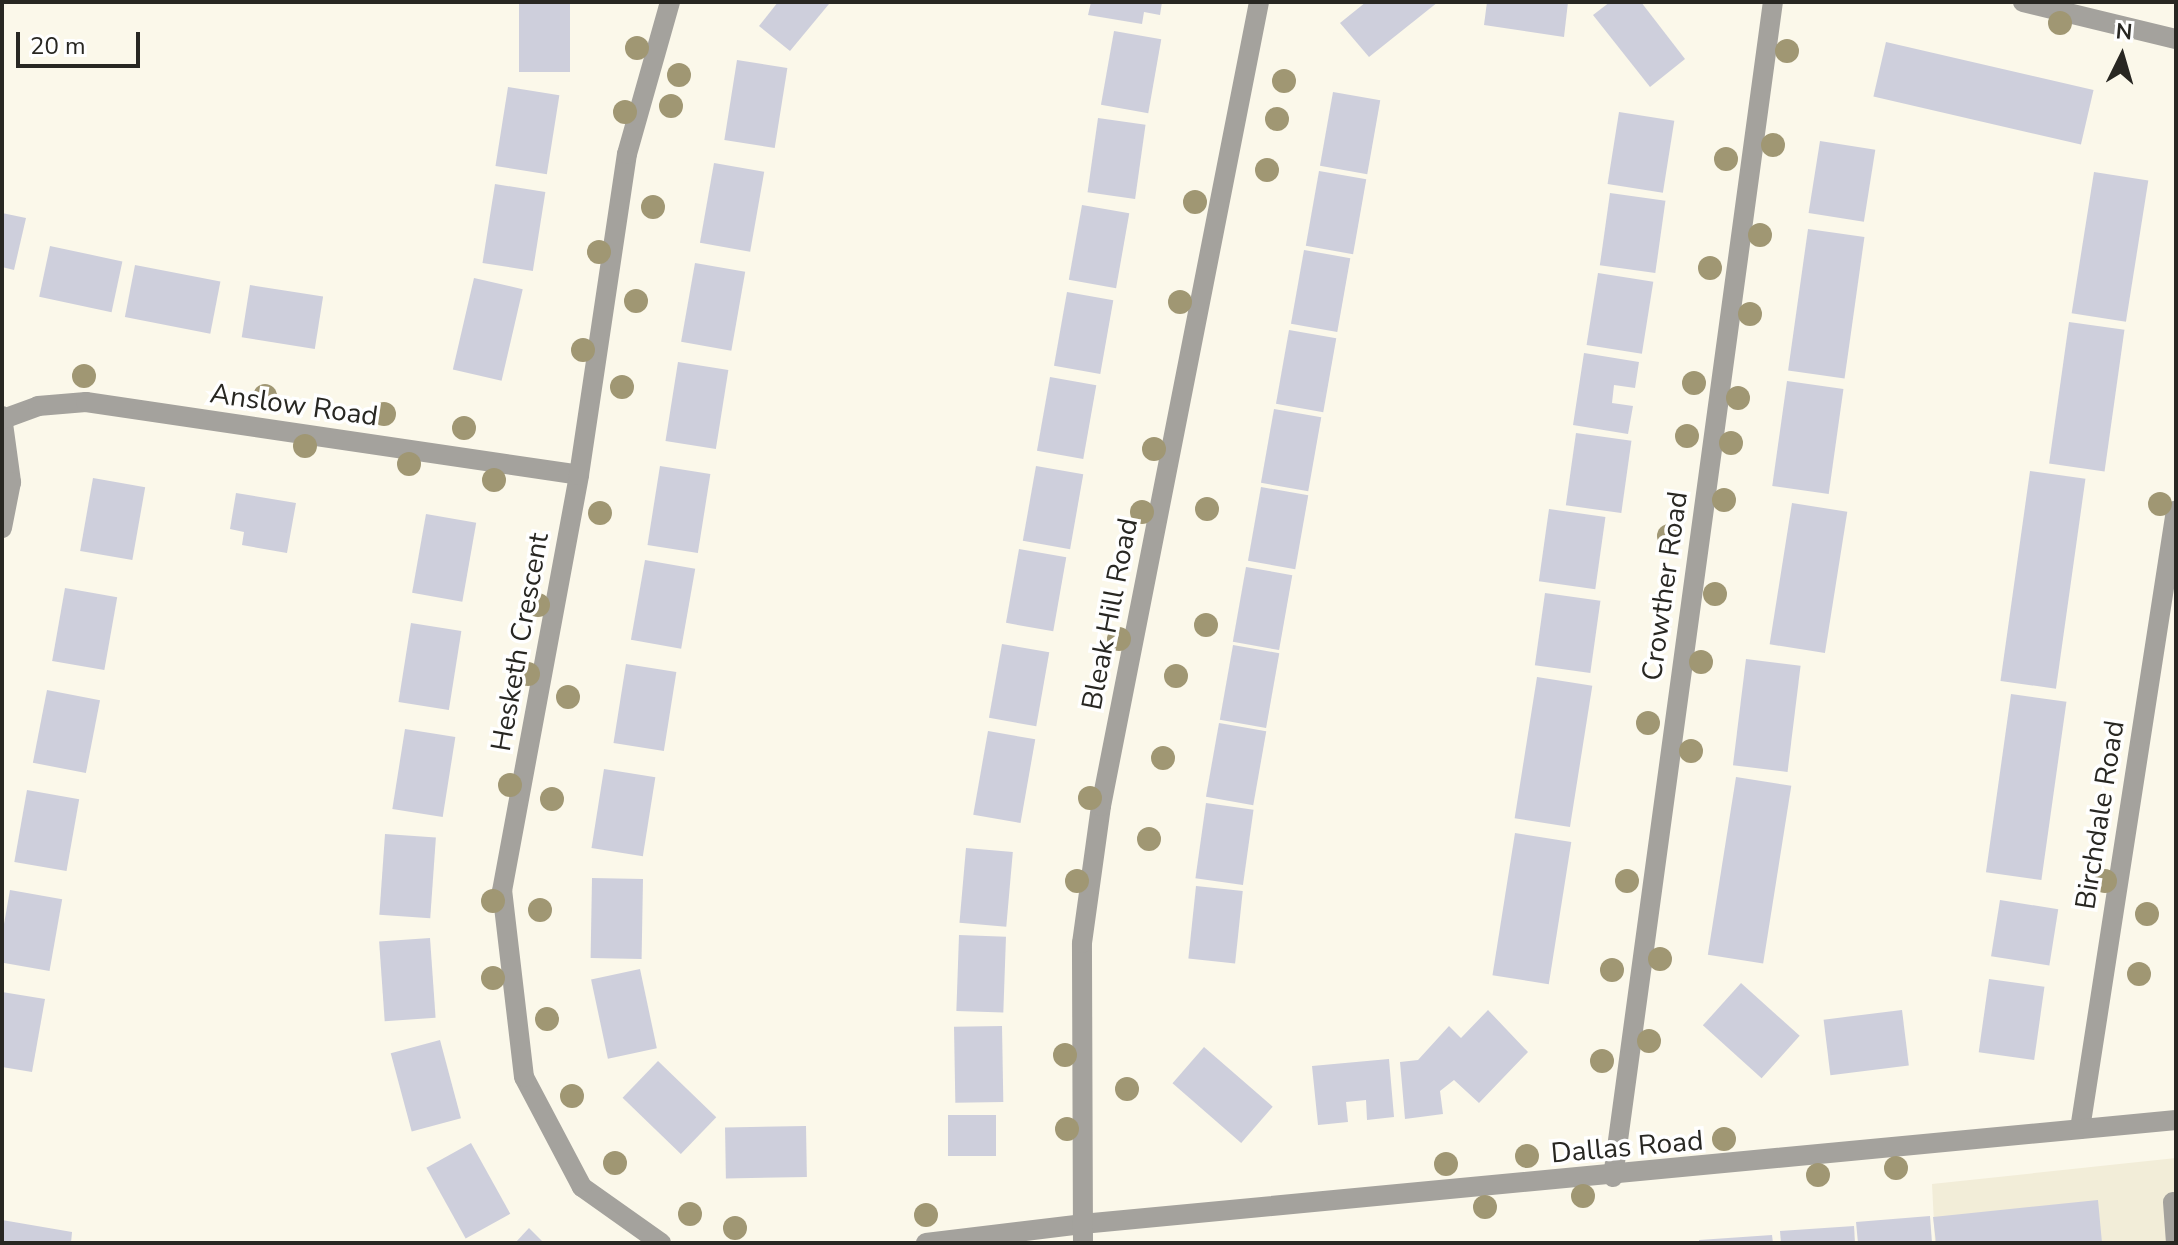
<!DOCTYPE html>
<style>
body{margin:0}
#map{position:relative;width:2178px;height:1245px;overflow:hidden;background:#fbf8ea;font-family:"Nunito Sans",sans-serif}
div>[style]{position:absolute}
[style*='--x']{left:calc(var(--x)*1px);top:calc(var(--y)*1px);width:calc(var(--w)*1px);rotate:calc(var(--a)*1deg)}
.built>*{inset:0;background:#f2edd8}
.building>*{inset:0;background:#cecfdc;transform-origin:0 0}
.minor>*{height:20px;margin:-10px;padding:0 10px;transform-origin:10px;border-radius:10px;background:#a4a29d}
.trees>*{width:24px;height:24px;margin:-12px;border-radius:50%;background:#a09773}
span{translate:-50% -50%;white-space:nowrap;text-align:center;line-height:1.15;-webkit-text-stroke:7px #fff;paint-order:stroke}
.street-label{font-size:28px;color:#282722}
.frame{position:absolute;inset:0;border:4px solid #282722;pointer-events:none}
.north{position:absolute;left:2082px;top:16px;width:80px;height:80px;-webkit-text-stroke:6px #fff;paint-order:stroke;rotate:5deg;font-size:22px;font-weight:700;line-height:32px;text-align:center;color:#282722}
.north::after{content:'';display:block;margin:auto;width:28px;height:36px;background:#282722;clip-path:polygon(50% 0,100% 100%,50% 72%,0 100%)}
.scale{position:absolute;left:16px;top:32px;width:124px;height:36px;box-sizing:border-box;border:4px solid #282722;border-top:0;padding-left:10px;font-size:24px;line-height:28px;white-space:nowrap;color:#282722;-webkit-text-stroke:6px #fff;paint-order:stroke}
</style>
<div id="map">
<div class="built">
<i style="clip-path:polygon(2176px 1158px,2176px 1243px,1935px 1243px,1932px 1184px)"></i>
</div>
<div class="building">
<i style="left:519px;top:2px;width:51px;height:70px"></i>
<i style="clip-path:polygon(778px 2px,826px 2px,829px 4px,790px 51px,759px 26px)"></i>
<i style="clip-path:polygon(1091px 2px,1162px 2px,1160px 15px,1144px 12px,1142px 24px,1088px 15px)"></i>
<i style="clip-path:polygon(1366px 2px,1438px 2px,1369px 57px,1340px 23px)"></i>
<i style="clip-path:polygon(1487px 2px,1568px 2px,1564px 37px,1484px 25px)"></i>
<i style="clip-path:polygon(1610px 2px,1641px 2px,1685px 59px,1650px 87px,1593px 15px)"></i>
<i style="left:1114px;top:31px;width:48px;height:75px;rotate:10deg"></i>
<i style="left:1886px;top:42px;width:213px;height:56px;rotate:13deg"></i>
<i style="left:737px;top:60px;width:51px;height:81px;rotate:9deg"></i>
<i style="left:508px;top:87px;width:52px;height:80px;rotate:9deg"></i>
<i style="left:1333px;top:92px;width:48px;height:75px;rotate:10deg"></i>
<i style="left:1619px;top:112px;width:56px;height:73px;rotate:9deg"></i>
<i style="left:1098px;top:118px;width:48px;height:75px;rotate:8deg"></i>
<i style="left:1820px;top:141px;width:56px;height:73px;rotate:9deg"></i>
<i style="left:714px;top:163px;width:51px;height:81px;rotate:10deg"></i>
<i style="left:1319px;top:171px;width:48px;height:76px;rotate:10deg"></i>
<i style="left:2094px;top:172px;width:55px;height:143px;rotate:9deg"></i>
<i style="left:495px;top:184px;width:51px;height:80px;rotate:9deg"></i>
<i style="left:1610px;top:193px;width:56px;height:73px;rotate:8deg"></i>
<i style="left:1082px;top:205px;width:48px;height:76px;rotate:10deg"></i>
<i style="clip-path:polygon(2px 213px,26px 218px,14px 270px,2px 267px)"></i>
<i style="left:1808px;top:229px;width:57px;height:143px;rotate:8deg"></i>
<i style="left:50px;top:246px;width:74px;height:52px;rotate:12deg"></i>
<i style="left:1304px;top:250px;width:47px;height:75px;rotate:10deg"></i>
<i style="left:695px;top:263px;width:51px;height:80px;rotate:10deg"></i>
<i style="left:135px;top:265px;width:87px;height:53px;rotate:11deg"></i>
<i style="left:1598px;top:273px;width:56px;height:73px;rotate:9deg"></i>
<i style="left:474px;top:278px;width:50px;height:94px;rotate:13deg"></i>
<i style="left:250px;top:285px;width:74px;height:53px;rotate:9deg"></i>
<i style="left:1067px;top:292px;width:47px;height:75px;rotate:10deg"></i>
<i style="left:2069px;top:322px;width:56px;height:143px;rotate:8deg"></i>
<i style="left:1289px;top:330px;width:48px;height:75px;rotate:10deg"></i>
<i style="clip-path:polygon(1584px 353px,1639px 362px,1635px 388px,1614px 385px,1612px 403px,1633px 406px,1628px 434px,1573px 425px)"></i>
<i style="left:678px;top:362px;width:51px;height:80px;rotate:9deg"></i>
<i style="left:1050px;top:377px;width:47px;height:75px;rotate:10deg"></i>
<i style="left:1787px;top:381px;width:57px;height:106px;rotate:8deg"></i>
<i style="left:1274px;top:409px;width:48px;height:75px;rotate:10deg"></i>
<i style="left:1576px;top:433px;width:56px;height:73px;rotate:8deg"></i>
<i style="left:660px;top:466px;width:51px;height:80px;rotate:9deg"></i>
<i style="left:1036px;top:466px;width:48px;height:76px;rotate:10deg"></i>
<i style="left:2030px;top:471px;width:56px;height:212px;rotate:8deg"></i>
<i style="left:93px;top:478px;width:53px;height:74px;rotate:10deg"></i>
<i style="left:1261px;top:487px;width:48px;height:75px;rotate:10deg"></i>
<i style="clip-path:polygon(236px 493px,296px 503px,287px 553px,242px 545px,244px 532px,230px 529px)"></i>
<i style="left:1792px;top:503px;width:56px;height:143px;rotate:9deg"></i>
<i style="left:1549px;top:509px;width:57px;height:73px;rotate:8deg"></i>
<i style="left:426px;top:514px;width:51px;height:80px;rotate:10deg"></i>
<i style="left:1019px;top:549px;width:48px;height:75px;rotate:10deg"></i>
<i style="left:645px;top:560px;width:51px;height:81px;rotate:10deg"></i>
<i style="left:1246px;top:567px;width:47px;height:76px;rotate:10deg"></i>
<i style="left:65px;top:588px;width:53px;height:74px;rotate:10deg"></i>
<i style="left:1545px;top:593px;width:56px;height:73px;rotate:8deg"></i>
<i style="left:411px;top:623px;width:51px;height:80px;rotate:9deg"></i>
<i style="left:1002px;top:644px;width:48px;height:75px;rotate:10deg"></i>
<i style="left:1233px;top:645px;width:47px;height:76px;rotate:10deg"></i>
<i style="left:1746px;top:659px;width:55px;height:107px;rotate:7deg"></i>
<i style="left:626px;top:664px;width:51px;height:80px;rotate:9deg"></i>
<i style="left:1537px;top:677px;width:56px;height:143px;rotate:9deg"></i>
<i style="left:47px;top:690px;width:54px;height:74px;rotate:11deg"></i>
<i style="left:2011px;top:694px;width:56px;height:180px;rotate:8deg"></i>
<i style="left:1219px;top:723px;width:48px;height:75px;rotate:10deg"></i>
<i style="left:405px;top:729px;width:51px;height:81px;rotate:9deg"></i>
<i style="left:988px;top:731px;width:48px;height:85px;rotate:10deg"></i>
<i style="left:604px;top:769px;width:52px;height:80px;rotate:9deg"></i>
<i style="left:1736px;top:777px;width:56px;height:180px;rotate:9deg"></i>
<i style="left:27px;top:790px;width:53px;height:73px;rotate:10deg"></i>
<i style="left:1206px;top:803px;width:48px;height:76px;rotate:8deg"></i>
<i style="left:1515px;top:833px;width:57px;height:144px;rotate:9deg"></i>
<i style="left:385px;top:834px;width:51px;height:81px;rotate:4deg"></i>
<i style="left:966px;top:848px;width:47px;height:75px;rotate:5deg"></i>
<i style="left:592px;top:878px;width:51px;height:80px;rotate:1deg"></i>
<i style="left:1196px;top:886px;width:47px;height:73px;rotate:6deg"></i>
<i style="left:10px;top:890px;width:53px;height:73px;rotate:10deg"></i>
<i style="left:2000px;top:900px;width:59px;height:57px;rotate:9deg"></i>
<i style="left:959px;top:935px;width:47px;height:76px;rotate:2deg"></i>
<i style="left:430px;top:938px;width:80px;height:51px;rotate:86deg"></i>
<i style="left:640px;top:969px;width:81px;height:50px;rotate:78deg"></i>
<i style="left:1989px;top:979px;width:56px;height:74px;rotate:8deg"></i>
<i style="left:1741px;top:983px;width:79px;height:57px;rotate:42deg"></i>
<i style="clip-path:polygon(2px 992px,45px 999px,32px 1072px,2px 1067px)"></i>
<i style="clip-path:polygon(1488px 1010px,1528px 1052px,1479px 1103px,1454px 1080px,1440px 1091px,1443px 1114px,1405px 1119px,1400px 1062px,1418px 1060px,1449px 1026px,1461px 1038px)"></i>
<i style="left:1902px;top:1010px;width:56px;height:79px;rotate:83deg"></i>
<i style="left:1002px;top:1026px;width:76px;height:48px;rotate:89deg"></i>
<i style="left:440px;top:1040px;width:81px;height:51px;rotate:75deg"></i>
<i style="left:1204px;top:1047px;width:91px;height:48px;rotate:41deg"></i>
<i style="clip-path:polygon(1389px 1059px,1394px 1117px,1367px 1120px,1366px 1100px,1346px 1102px,1348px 1122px,1318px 1125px,1312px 1066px)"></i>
<i style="left:658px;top:1061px;width:81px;height:51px;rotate:44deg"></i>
<i style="left:996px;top:1115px;width:41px;height:48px;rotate:90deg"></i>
<i style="left:806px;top:1126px;width:51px;height:81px;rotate:89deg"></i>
<i style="left:471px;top:1143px;width:81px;height:51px;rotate:61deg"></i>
<i style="clip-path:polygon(2098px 1200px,2102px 1243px,1936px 1243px,1933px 1217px)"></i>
<i style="clip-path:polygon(1930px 1216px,1932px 1243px,1858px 1243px,1856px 1222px)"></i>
<i style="clip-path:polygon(2px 1220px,72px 1232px,71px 1243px,2px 1243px)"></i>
<i style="clip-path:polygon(1854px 1226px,1855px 1243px,1781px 1243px,1780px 1231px)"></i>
<i style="clip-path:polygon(529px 1228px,544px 1243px,515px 1243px)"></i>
<i style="clip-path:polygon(1772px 1235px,1773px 1243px,1699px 1243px,1699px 1240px)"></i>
</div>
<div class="minor">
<i style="--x:2023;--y:2;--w:157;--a:13.6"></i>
<i style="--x:2;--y:416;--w:67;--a:82.2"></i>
<i style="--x:11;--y:482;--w:47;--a:101.1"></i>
<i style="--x:3;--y:419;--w:37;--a:-20"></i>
<i style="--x:38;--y:406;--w:48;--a:-4.8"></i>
<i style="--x:86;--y:402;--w:498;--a:8.4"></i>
<i style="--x:2080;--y:1129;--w:626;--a:-81.18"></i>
<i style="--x:1613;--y:1177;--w:1186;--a:-82.25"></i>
<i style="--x:2173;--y:1202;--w:41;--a:85.8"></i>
<i style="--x:661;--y:1243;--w:97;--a:-144.7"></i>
<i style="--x:582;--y:1187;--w:124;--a:-117.8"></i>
<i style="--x:524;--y:1077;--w:187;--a:-96.7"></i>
<i style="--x:502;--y:891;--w:423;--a:-79.5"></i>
<i style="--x:579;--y:475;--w:325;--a:-81.5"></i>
<i style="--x:627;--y:154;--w:158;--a:-74.2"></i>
<i style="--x:926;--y:1243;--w:157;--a:-6.9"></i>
<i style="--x:1082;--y:1224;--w:1099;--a:-5.43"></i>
<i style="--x:1083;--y:1243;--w:300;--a:-90.2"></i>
<i style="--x:1082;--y:943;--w:138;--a:-82.1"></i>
<i style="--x:1101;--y:806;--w:819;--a:-78.88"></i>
</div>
<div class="trees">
<i style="left:2060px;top:23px"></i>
<i style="left:637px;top:48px"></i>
<i style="left:1787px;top:51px"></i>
<i style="left:679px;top:75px"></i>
<i style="left:1284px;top:81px"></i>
<i style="left:671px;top:106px"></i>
<i style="left:625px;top:112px"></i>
<i style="left:1277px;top:119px"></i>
<i style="left:1773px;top:145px"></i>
<i style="left:1726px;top:159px"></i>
<i style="left:1267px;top:170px"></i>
<i style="left:1195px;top:202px"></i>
<i style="left:653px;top:207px"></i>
<i style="left:1760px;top:235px"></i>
<i style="left:599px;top:252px"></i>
<i style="left:1710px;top:268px"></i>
<i style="left:636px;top:301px"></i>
<i style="left:1180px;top:302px"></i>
<i style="left:1750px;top:314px"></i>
<i style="left:583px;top:350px"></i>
<i style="left:84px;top:376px"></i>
<i style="left:1694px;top:383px"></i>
<i style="left:622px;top:387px"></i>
<i style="left:265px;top:396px"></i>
<i style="left:1738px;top:398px"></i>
<i style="left:384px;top:414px"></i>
<i style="left:464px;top:428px"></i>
<i style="left:1687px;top:436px"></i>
<i style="left:1731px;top:443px"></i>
<i style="left:305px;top:446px"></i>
<i style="left:1154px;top:449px"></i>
<i style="left:409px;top:464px"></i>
<i style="left:494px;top:480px"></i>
<i style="left:1724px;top:500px"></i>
<i style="left:2160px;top:504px"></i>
<i style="left:1207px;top:509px"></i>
<i style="left:1142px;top:512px"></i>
<i style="left:600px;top:513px"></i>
<i style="left:1669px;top:536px"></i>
<i style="left:1715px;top:594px"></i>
<i style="left:538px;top:605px"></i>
<i style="left:1206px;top:625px"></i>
<i style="left:1119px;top:639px"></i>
<i style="left:1701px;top:662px"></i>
<i style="left:528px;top:674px"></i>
<i style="left:1176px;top:676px"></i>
<i style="left:568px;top:697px"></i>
<i style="left:1648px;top:723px"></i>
<i style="left:1691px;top:751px"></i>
<i style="left:1163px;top:758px"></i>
<i style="left:510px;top:785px"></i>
<i style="left:1090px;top:798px"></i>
<i style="left:552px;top:799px"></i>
<i style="left:1149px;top:839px"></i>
<i style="left:1077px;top:881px"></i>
<i style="left:1627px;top:881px"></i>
<i style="left:2105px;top:881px"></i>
<i style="left:493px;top:901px"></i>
<i style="left:540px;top:910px"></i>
<i style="left:2147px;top:914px"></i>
<i style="left:1660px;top:959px"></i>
<i style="left:1612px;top:970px"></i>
<i style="left:2139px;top:974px"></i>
<i style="left:493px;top:978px"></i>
<i style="left:547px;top:1019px"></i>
<i style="left:1649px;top:1041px"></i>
<i style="left:1065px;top:1055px"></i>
<i style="left:1602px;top:1061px"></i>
<i style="left:1127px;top:1089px"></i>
<i style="left:572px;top:1096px"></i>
<i style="left:1067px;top:1129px"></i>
<i style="left:1724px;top:1139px"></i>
<i style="left:1527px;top:1156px"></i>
<i style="left:615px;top:1163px"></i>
<i style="left:1446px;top:1164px"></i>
<i style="left:1896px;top:1168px"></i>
<i style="left:1818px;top:1175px"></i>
<i style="left:1583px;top:1196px"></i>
<i style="left:1485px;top:1207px"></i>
<i style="left:690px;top:1214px"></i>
<i style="left:926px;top:1215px"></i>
<i style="left:735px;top:1228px"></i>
</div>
<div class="street-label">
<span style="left:294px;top:405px;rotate:8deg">Anslow Road</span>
<span style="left:1665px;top:586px;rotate:-82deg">Crowther Road</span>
<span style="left:1110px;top:614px;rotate:-79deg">Bleak Hill Road</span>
<span style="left:520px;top:642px;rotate:-80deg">Hesketh Crescent</span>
<span style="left:2100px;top:815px;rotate:-81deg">Birchdale Road</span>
<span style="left:1627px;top:1147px;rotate:-5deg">Dallas Road</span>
</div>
<div class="frame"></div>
<div class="north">N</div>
<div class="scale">20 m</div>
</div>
